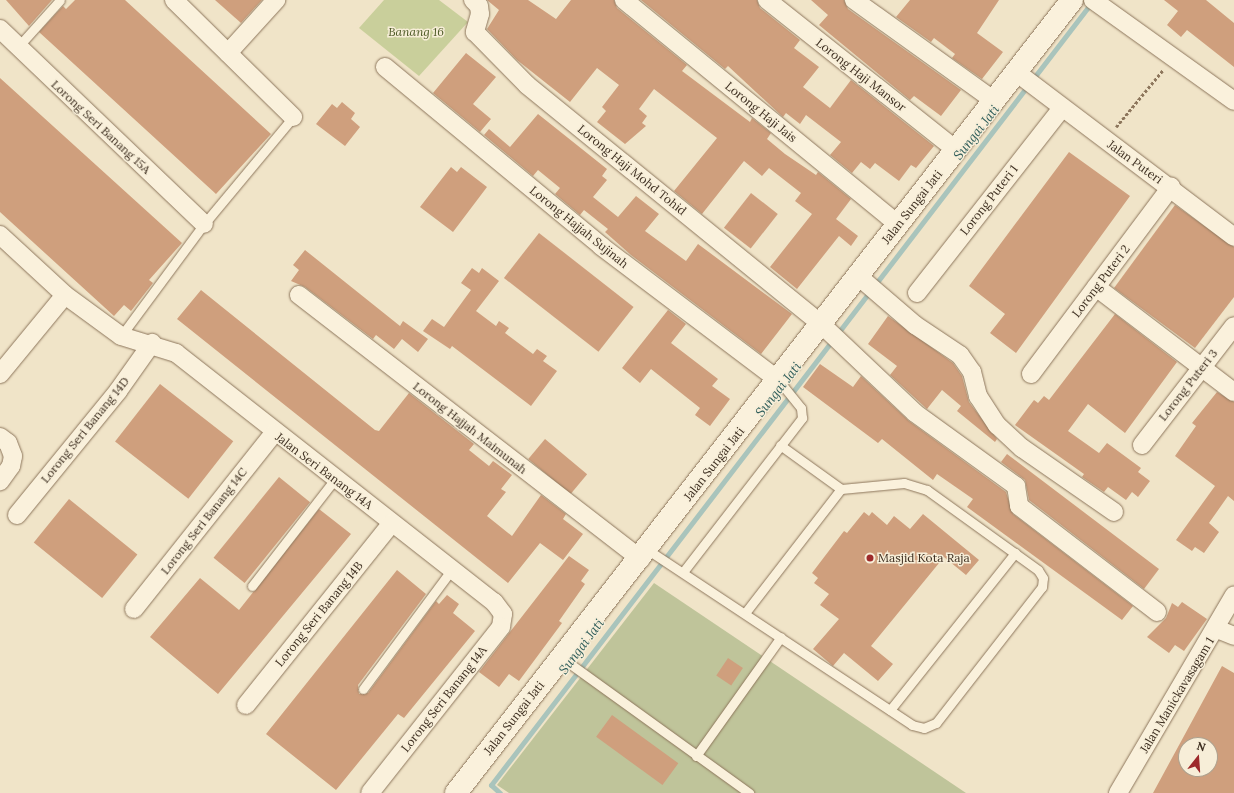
<!DOCTYPE html>
<style>
body{margin:0}
#map{position:relative;width:1234px;height:793px;overflow:hidden;background:#f0e4c8;font-family:Lora,serif}
div>[style]{position:absolute}
[style*='--x']{left:calc(var(--x)*1px);top:calc(var(--y)*1px);width:calc(var(--w)*1px);rotate:calc(var(--a)*1deg)}
.green>*{inset:0;background:#c9cf9b}
.cemetery>*{inset:0;background:#bfc49a}
.stream>*{height:5px;margin:-2.5px;padding:0 2.5px;transform-origin:2.5px;border-radius:2.5px;background:#a9c4bc}
.building>*{inset:0;background:#cf9f7d;transform-origin:0 0}
.path>*{height:2.5px;margin-top:-1.25px;transform-origin:0;background:repeating-linear-gradient(90deg,#8d765c 0 3px,transparent 0 5px)}
.roads{filter:drop-shadow(0 0 1px #8d765c) drop-shadow(0 0 1px #8d765c)}
.lane>*{height:9px;margin:-4.5px;padding:0 4.5px;transform-origin:4.5px;border-radius:4.5px;background:#faf1dc}
.street>*{height:18px;margin:-9px;padding:0 9px;transform-origin:9px;border-radius:9px;background:#faf1dc}
.secondary>*{height:22px;margin:-11px;padding:0 11px;transform-origin:11px;border-radius:11px;background:#faf1dc}
.dots>*{width:11px;height:11px;translate:-50% -50%;box-sizing:border-box;border:2px solid #f7eed8;border-radius:50%}
span{translate:-50% -50%;white-space:nowrap;text-align:center;line-height:1.15;-webkit-text-stroke:3px #f7eed8;paint-order:stroke}
.park-label{font-size:12px;color:#4d5a26;font-style:italic}
.street-label{font-size:12px;color:#3d2e20}
.poi-label{font-size:12px;color:#3d2e20}
.left{translate:0 -50%;text-align:left}
.water-label{font-size:13px;color:#2f5d5a;font-style:italic}
.north{position:absolute;left:1178px;top:737px;width:40px;height:40px;box-sizing:border-box;background:#f7eed8;border:1px solid #ada18e;border-radius:50%;rotate:17deg;font-size:11px;font-weight:700;line-height:16px;text-align:center;color:#3d2e20}
.north::after{content:'';display:block;margin:auto;width:14px;height:18px;background:#9e2a2b;clip-path:polygon(50% 0,100% 100%,50% 72%,0 100%)}
</style>
<div id="map">
<div class="green">
<i style="clip-path:polygon(384px 0,439px 0,468px 22px,419px 76px,359px 28px)"></i>
</div>
<div class="cemetery">
<i style="clip-path:polygon(654px 583px,966px 793px,509px 793px,497px 785px)"></i>
</div>
<div class="stream">
<i style="--x:500;--y:793;--w:12;--a:-138"></i>
<i style="--x:491;--y:785;--w:987;--a:-52.49"></i>
</div>
<div class="building">
<i style="clip-path:polygon(6px 0,52px 0,29px 26px)"></i>
<i style="clip-path:polygon(75px 0,125px 0,271px 134px,216px 194px,39px 32px,63px 6px,66px 9px)"></i>
<i style="clip-path:polygon(215px 0,262px 0,241px 23px)"></i>
<i style="clip-path:polygon(487px 0,528px 0,556px 19px,571px 0,614px 0,617px 8px,687px 65px,682px 71px,750px 122px,752px 118px,771px 133px,767px 139px,785px 154px,816px 175px,818px 172px,851px 199px,836px 219px,858px 236px,851px 246px,839px 236px,797px 289px,770px 267px,812px 214px,795px 201px,801px 193px,769px 168px,762px 176px,744px 161px,702px 214px,674px 191px,717px 138px,654px 89px,639px 109px,647px 116px,642px 123px,646px 126px,625px 144px,597px 122px,606px 111px,602px 107px,619px 85px,597px 68px,570px 102px,517px 60px,487px 29px,499px 10px)"></i>
<i style="clip-path:polygon(641px 0,757px 0,760px 8px,800px 40px,794px 48px,819px 67px,803px 87px,830px 108px,851px 80px,934px 146px,916px 168px,911px 165px,899px 181px,875px 163px,870px 169px,861px 162px,852px 173px,830px 155px,841px 142px,806px 115px,800px 124px,786px 113px,783px 117px,728px 66px,725px 69px)"></i>
<i style="clip-path:polygon(811px 0,844px 0,848px 9px,961px 90px,941px 116px,914px 96px,910px 100px,819px 25px,828px 15px)"></i>
<i style="clip-path:polygon(910px 0,999px 0,977px 33px,1003px 52px,982px 79px,952px 58px,955px 54px,934px 38px,931px 42px,896px 17px)"></i>
<i style="clip-path:polygon(1164px 0,1206px 0,1234px 23px,1234px 67px,1187px 30px,1181px 37px,1167px 25px,1178px 11px)"></i>
<i style="clip-path:polygon(466px 53px,496px 77px,473px 104px,491px 119px,480px 132px,433px 93px)"></i>
<i style="clip-path:polygon(0 78px,182px 243px,149px 280px,153px 283px,131px 311px,124px 305px,114px 316px,0 212px)"></i>
<i style="clip-path:polygon(342px 102px,355px 113px,351px 119px,360px 127px,345px 146px,316px 124px,332px 104px,337px 108px)"></i>
<i style="clip-path:polygon(538px 114px,607px 169px,602px 176px,607px 180px,593px 197px,618px 217px,636px 196px,659px 214px,645px 231px,686px 261px,698px 244px,792px 314px,761px 354px,631px 255px,605px 232px,608px 229px,584px 210px,580px 215px,555px 194px,560px 188px,538px 170px,533px 176px,484px 135px,489px 129px,510px 147px)"></i>
<i style="clip-path:polygon(1069px 152px,1130px 196px,1016px 353px,990px 333px,1005px 314px,969px 286px)"></i>
<i style="clip-path:polygon(451px 167px,457px 172px,461px 167px,487px 187px,453px 232px,420px 207px)"></i>
<i style="left:751px;top:193px;width:34px;height:44px;rotate:38deg"></i>
<i style="clip-path:polygon(1175px 205px,1234px 247px,1234px 297px,1195px 348px,1114px 288px)"></i>
<i style="left:539px;top:233px;width:120px;height:57px;rotate:38deg"></i>
<i style="clip-path:polygon(305px 250px,400px 326px,403px 321px,428px 339px,418px 352px,402px 339px,394px 349px,376px 335px,373px 339px,305px 287px,291px 281px,299px 270px,293px 265px)"></i>
<i style="clip-path:polygon(472px 268px,479px 273px,482px 268px,499px 281px,476px 311px,496px 326px,499px 321px,509px 328px,505px 333px,533px 354px,537px 349px,547px 356px,543px 361px,557px 371px,531px 406px,452px 346px,450px 349px,423px 331px,432px 319px,444px 327px,471px 290px,461px 283px)"></i>
<i style="clip-path:polygon(201px 290px,375px 430px,379px 431px,409px 393px,474px 444px,469px 450px,489px 466px,493px 461px,512px 475px,501px 489px,506px 492px,487px 516px,512px 536px,541px 495px,566px 514px,563px 519px,583px 534px,563px 560px,540px 543px,508px 583px,177px 319px)"></i>
<i style="clip-path:polygon(668px 310px,686px 324px,671px 343px,718px 379px,712px 386px,730px 399px,710px 426px,695px 415px,700px 408px,651px 369px,640px 383px,622px 368px)"></i>
<i style="clip-path:polygon(1115px 314px,1177px 362px,1125px 433px,1088px 404px,1068px 431px,1099px 453px,1107px 443px,1141px 468px,1138px 472px,1150px 481px,1138px 497px,1132px 492px,1126px 500px,1108px 487px,1104px 492px,1082px 477px,1084px 474px,1015px 425px,1034px 400px,1038px 403px,1044px 396px,1049px 400px)"></i>
<i style="clip-path:polygon(888px 316px,953px 363px,962px 376px,969px 402px,997px 439px,995px 442px,957px 411px,961px 406px,942px 390px,927px 409px,890px 375px,897px 366px,868px 344px)"></i>
<i style="clip-path:polygon(820px 364px,853px 387px,861px 376px,909px 421px,1006px 492px,1013px 514px,1133px 606px,1122px 620px,967px 507px,973px 499px,937px 474px,933px 480px,882px 439px,878px 443px,803px 387px)"></i>
<i style="left:160px;top:384px;width:93px;height:73px;rotate:38deg"></i>
<i style="clip-path:polygon(1217px 392px,1234px 402px,1234px 501px,1228px 496px,1209px 523px,1219px 532px,1204px 553px,1195px 547px,1192px 551px,1176px 540px,1215px 486px,1175px 456px,1196px 426px,1192px 423px)"></i>
<i style="left:545px;top:439px;width:55px;height:26px;rotate:40deg"></i>
<i style="clip-path:polygon(1007px 454px,1159px 569px,1144px 589px,1029px 500px,1025px 480px,1001px 462px)"></i>
<i style="left:279px;top:477px;width:40px;height:104px;rotate:39deg"></i>
<i style="left:69px;top:499px;width:88px;height:56px;rotate:39deg"></i>
<i style="clip-path:polygon(319px 509px,351px 534px,218px 694px,150px 637px,200px 578px,239px 610px)"></i>
<i style="clip-path:polygon(864px 512px,869px 516px,872px 512px,887px 525px,894px 516px,910px 529px,923px 514px,979px 560px,966px 575px,944px 557px,871px 646px,893px 664px,878px 681px,844px 653px,833px 666px,813px 649px,839px 619px,820px 605px,829px 594px,814px 583px,818px 578px,812px 573px,844px 531px,847px 533px)"></i>
<i style="clip-path:polygon(569px 556px,589px 570px,581px 581px,585px 584px,559px 621px,562px 623px,519px 681px,509px 674px,499px 687px,479px 672px)"></i>
<i style="clip-path:polygon(397px 570px,426px 594px,358px 685px,359px 694px,368px 693px,436px 601px,439px 604px,447px 595px,459px 604px,453px 613px,475px 631px,404px 718px,398px 714px,336px 790px,266px 734px)"></i>
<i style="clip-path:polygon(1182px 602px,1207px 619px,1184px 651px,1175px 645px,1169px 653px,1147px 637px,1166px 618px,1172px 603px,1178px 607px)"></i>
<i style="left:728px;top:658px;width:18px;height:21px;rotate:34deg"></i>
<i style="clip-path:polygon(evenodd,1222px 666px,1234px 673px,1234px 793px,1153px 793px,1222px 666px,1186px 745px,1210px 745px,1210px 769px,1186px 769px,1186px 745px)"></i>
<i style="left:612px;top:715px;width:82px;height:27px;rotate:36deg"></i>
</div>
<div class="path">
<i style="--x:1116;--y:127;--w:74;--a:-50.5"></i>
</div>
<div class="roads">
<div class="lane">
<i style="--x:17;--y:48;--w:64;--a:-48.1"></i>
<i style="--x:121;--y:336;--w:139;--a:-53.5"></i>
<i style="--x:204;--y:224;--w:139;--a:-50.2"></i>
<i style="--x:648;--y:550;--w:317;--a:33.5"></i>
<i style="--x:912;--y:725;--w:12;--a:14"></i>
<i style="--x:924;--y:728;--w:13;--a:-23"></i>
<i style="--x:936;--y:723;--w:172;--a:-52.1"></i>
<i style="--x:1042;--y:587;--w:9;--a:-84"></i>
<i style="--x:1043;--y:578;--w:9;--a:-122"></i>
<i style="--x:1038;--y:570;--w:137;--a:-144.2"></i>
<i style="--x:927;--y:490;--w:24;--a:-163"></i>
<i style="--x:904;--y:483;--w:63;--a:174.6"></i>
<i style="--x:841;--y:489;--w:75;--a:-144.2"></i>
<i style="--x:683;--y:572;--w:195;--a:-52.3"></i>
<i style="--x:802;--y:418;--w:10;--a:-96"></i>
<i style="--x:801;--y:408;--w:36;--a:-129"></i>
<i style="--x:252;--y:586;--w:135;--a:-52.2"></i>
<i style="--x:745;--y:613;--w:157;--a:-52.3"></i>
<i style="--x:562;--y:658;--w:231;--a:35.8"></i>
<i style="--x:363;--y:689;--w:149;--a:-53.4"></i>
<i style="--x:890;--y:710;--w:201;--a:-51.5"></i>
<i style="--x:696;--y:756;--w:146;--a:-54.5"></i>
</div>
<div class="street">
<i style="--x:174;--y:0;--w:167;--a:44.5"></i>
<i style="--x:473;--y:0;--w:8;--a:45"></i>
<i style="--x:479;--y:6;--w:8;--a:83"></i>
<i style="--x:480;--y:14;--w:19;--a:106"></i>
<i style="--x:475;--y:32;--w:74;--a:45.5"></i>
<i style="--x:527;--y:85;--w:379;--a:39.1"></i>
<i style="--x:821;--y:324;--w:129;--a:43.4"></i>
<i style="--x:915;--y:413;--w:125;--a:35.9"></i>
<i style="--x:1016;--y:486;--w:20;--a:81"></i>
<i style="--x:1019;--y:506;--w:174;--a:37.5"></i>
<i style="--x:624;--y:0;--w:354;--a:39.3"></i>
<i style="--x:767;--y:0;--w:241;--a:38.4"></i>
<i style="--x:854;--y:0;--w:171;--a:35.7"></i>
<i style="--x:1093;--y:0;--w:173;--a:35.6"></i>
<i style="--x:0;--y:29;--w:282;--a:43.7"></i>
<i style="--x:228;--y:53;--w:72;--a:-47.8"></i>
<i style="--x:385;--y:67;--w:281;--a:39.6"></i>
<i style="--x:601;--y:246;--w:222;--a:37.1"></i>
<i style="--x:1016;--y:72;--w:273;--a:37.1"></i>
<i style="--x:0;--y:235;--w:88;--a:42.7"></i>
<i style="--x:65;--y:295;--w:69;--a:36.2"></i>
<i style="--x:121;--y:336;--w:58;--a:17.2"></i>
<i style="--x:176;--y:353;--w:404;--a:38.1"></i>
<i style="--x:494;--y:602;--w:15;--a:53"></i>
<i style="--x:503;--y:614;--w:13;--a:99"></i>
<i style="--x:501;--y:627;--w:211;--a:128.3"></i>
<i style="--x:858;--y:276;--w:75;--a:40.7"></i>
<i style="--x:915;--y:325;--w:54;--a:33.7"></i>
<i style="--x:960;--y:355;--w:21;--a:55"></i>
<i style="--x:972;--y:372;--w:25;--a:76"></i>
<i style="--x:978;--y:396;--w:35;--a:57"></i>
<i style="--x:997;--y:425;--w:34;--a:43"></i>
<i style="--x:1022;--y:448;--w:112;--a:34.8"></i>
<i style="--x:1096;--y:287;--w:173;--a:37.3"></i>
<i style="--x:917;--y:293;--w:235;--a:-51.9"></i>
<i style="--x:299;--y:295;--w:432;--a:37.7"></i>
<i style="--x:0;--y:374;--w:102;--a:-50.6"></i>
<i style="--x:1031;--y:374;--w:234;--a:-53.2"></i>
<i style="--x:0;--y:437;--w:10;--a:37"></i>
<i style="--x:8;--y:443;--w:14;--a:69"></i>
<i style="--x:13;--y:456;--w:10;--a:101"></i>
<i style="--x:11;--y:466;--w:19;--a:126"></i>
<i style="--x:1142;--y:445;--w:150;--a:-52.3"></i>
<i style="--x:17;--y:515;--w:160;--a:-50.8"></i>
<i style="--x:118;--y:391;--w:59;--a:-54.7"></i>
<i style="--x:134;--y:609;--w:225;--a:-51.5"></i>
<i style="--x:1217;--y:629;--w:18;--a:22"></i>
<i style="--x:246;--y:705;--w:233;--a:-51.3"></i>
<i style="--x:1118;--y:793;--w:229;--a:-59.6"></i>
</div>
<div class="secondary">
<i style="--x:456;--y:793;--w:1004;--a:-52.16"></i>
</div>
</div>
<div class="dots">
<i style="left:870px;top:558px;background:#9e2a2b"></i>
</div>
<div class="park-label">
<span style="left:416px;top:32px">Banang 16</span>
</div>
<div class="street-label">
<span style="left:861px;top:75px;rotate:38deg">Lorong Haji Mansor</span>
<span style="left:761px;top:112px;rotate:39deg">Lorong Haji Jais</span>
<span style="left:101px;top:127px;rotate:43deg">Lorong Seri Banang 15A</span>
<span style="left:1135px;top:162px;rotate:36deg">Jalan Puteri</span>
<span style="left:632px;top:170px;rotate:39deg">Lorong Haji Mohd Tohid</span>
<span style="left:989px;top:200px;rotate:-52deg">Lorong Puteri 1</span>
<span style="left:912px;top:207px;rotate:-52deg">Jalan Sungai Jati</span>
<span style="left:579px;top:227px;rotate:39deg">Lorong Hajjah Sujinah</span>
<span style="left:1101px;top:281px;rotate:-53deg">Lorong Puteri 2</span>
<span style="left:1188px;top:385px;rotate:-52deg">Lorong Puteri 3</span>
<span style="left:470px;top:428px;rotate:38deg">Lorong Hajjah Maimunah</span>
<span style="left:85px;top:430px;rotate:-51deg">Lorong Seri Banang 14D</span>
<span style="left:714px;top:464px;rotate:-52deg">Jalan Sungai Jati</span>
<span style="left:324px;top:471px;rotate:37deg">Jalan Seri Banang 14A</span>
<span style="left:204px;top:521px;rotate:-52deg">Lorong Seri Banang 14C</span>
<span style="left:319px;top:614px;rotate:-51deg">Lorong Seri Banang 14B</span>
<span style="left:1177px;top:695px;rotate:-59deg">Jalan Manickavasagam 1</span>
<span style="left:444px;top:699px;rotate:-52deg">Lorong Seri Banang 14A</span>
<span style="left:514px;top:718px;rotate:-52deg">Jalan Sungai Jati</span>
</div>
<div class="poi-label">
<span class="left" style="left:878px;top:558px">Masjid Kota Raja</span>
</div>
<div class="water-label">
<span style="left:977px;top:133px;rotate:-52deg">Sungai Jati</span>
<span style="left:779px;top:390px;rotate:-52deg">Sungai Jati</span>
<span style="left:582px;top:647px;rotate:-53deg">Sungai Jati</span>
</div>
<div class="north">N</div>
</div>
